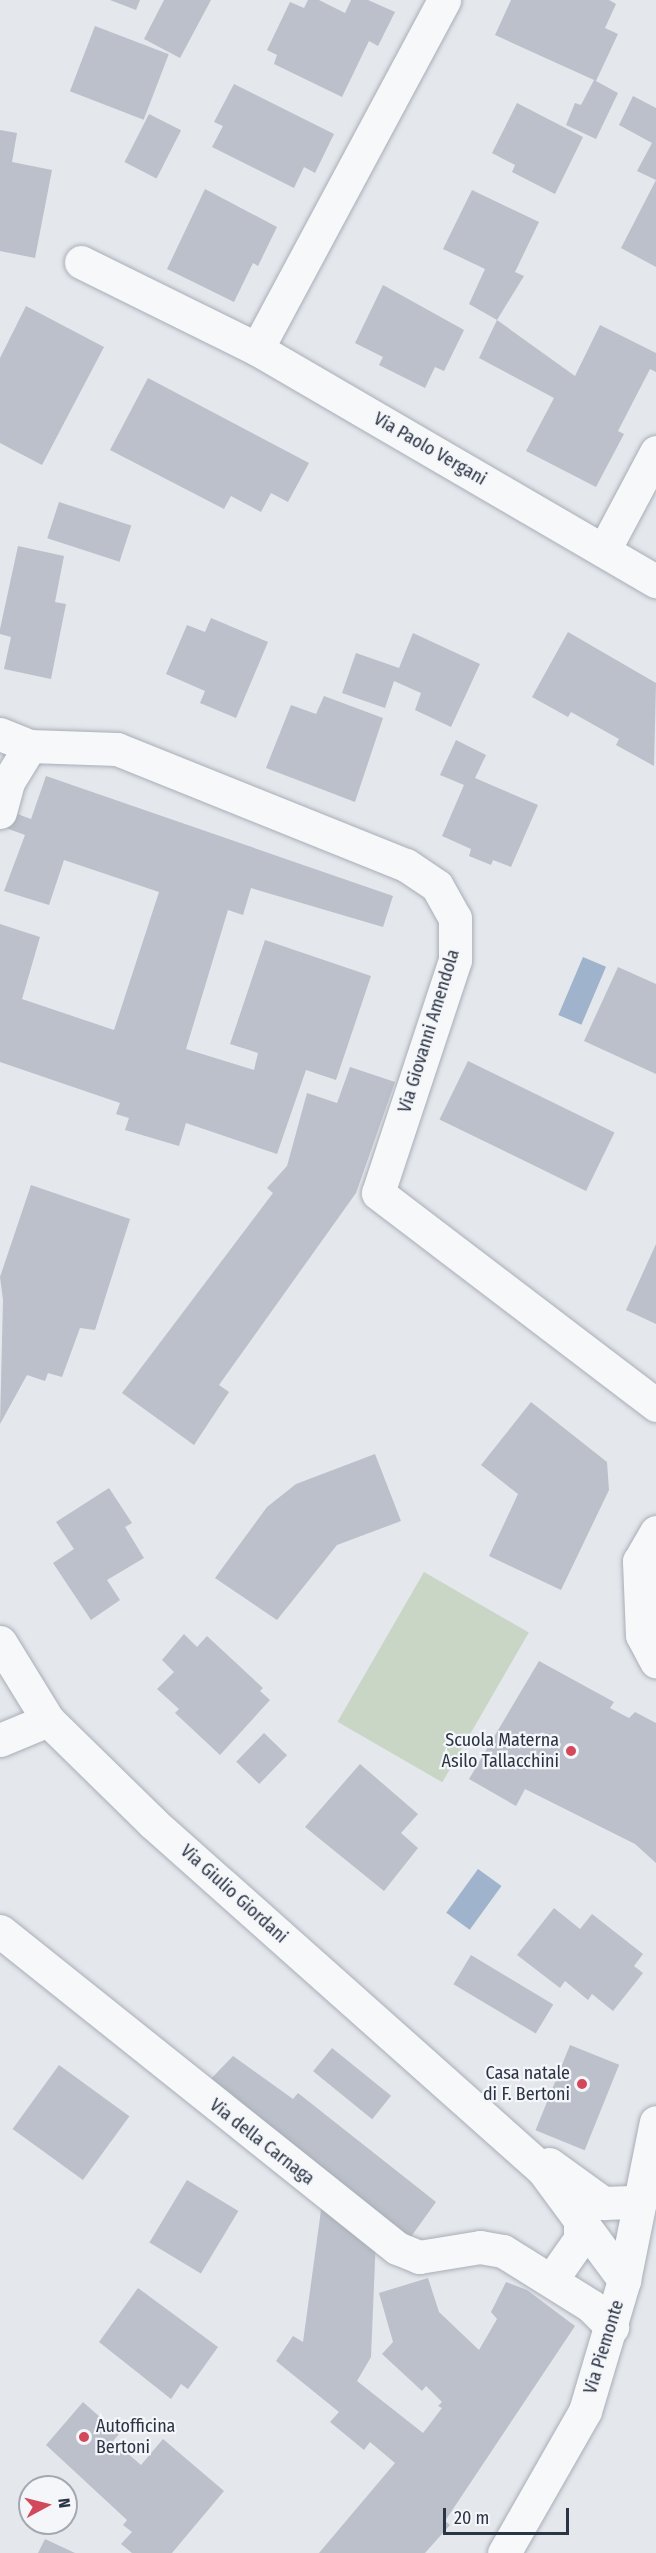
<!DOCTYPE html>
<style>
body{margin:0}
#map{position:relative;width:656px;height:2553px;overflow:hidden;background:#e4e7ec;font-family:"Fira Sans Condensed",sans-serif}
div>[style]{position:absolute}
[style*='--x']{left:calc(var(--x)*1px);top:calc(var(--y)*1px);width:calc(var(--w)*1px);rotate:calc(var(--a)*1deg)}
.green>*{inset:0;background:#c9d6c5;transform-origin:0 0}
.water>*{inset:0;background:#9fb4cc;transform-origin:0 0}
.building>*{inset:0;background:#bbc0ca;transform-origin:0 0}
.roads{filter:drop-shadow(0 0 2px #a9aeb7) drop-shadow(0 0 2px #a9aeb7)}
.minor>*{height:33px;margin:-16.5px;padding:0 16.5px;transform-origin:16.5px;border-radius:16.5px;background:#f7f8fa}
.tertiary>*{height:33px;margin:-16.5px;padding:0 16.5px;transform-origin:16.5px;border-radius:16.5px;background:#f7f8fa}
.dots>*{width:16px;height:16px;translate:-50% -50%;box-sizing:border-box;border:3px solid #f4f6f9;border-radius:50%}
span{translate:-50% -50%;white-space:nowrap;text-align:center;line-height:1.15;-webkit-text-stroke:4.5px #f4f6f9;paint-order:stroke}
.street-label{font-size:18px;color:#2b3445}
.poi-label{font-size:18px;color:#2b3445}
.right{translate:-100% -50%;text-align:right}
.left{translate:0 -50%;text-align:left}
.north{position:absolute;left:18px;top:2475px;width:60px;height:60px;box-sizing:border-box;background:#f4f6f9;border:2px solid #a4a8b1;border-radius:50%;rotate:83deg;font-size:16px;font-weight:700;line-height:24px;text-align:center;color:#2b3445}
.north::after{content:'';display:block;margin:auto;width:21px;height:27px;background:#d1495b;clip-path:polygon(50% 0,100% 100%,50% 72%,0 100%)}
.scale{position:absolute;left:443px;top:2508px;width:126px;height:27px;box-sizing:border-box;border:3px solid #2b3445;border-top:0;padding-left:8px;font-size:18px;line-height:21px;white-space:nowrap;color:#2b3445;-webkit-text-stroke:4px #f4f6f9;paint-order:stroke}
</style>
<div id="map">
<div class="green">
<i style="left:424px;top:1572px;width:121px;height:173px;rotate:30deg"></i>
</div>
<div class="water">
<i style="left:583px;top:957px;width:25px;height:63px;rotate:23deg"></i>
<i style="left:478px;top:1869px;width:29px;height:54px;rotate:36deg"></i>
</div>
<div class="building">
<i style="clip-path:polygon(110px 0,140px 0,136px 10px)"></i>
<i style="clip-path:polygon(164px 0,211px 0,180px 58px,144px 39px)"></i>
<i style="clip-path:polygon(308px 0,319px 0,345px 13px,351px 0,368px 0,395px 12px,378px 46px,369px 41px,342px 97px,274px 64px,277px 55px,267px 50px,290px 2px,304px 8px)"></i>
<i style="clip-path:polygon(511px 0,609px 0,616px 4px,605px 28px,618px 34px,596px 81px,618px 93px,596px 139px,566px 125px,575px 103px,581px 105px,594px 80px,495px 35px)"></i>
<i style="left:95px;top:26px;width:79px;height:70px;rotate:21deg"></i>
<i style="clip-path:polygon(234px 84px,334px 134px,315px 173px,304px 167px,294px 188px,212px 147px,223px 126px,214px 122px)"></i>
<i style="clip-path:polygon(633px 96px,656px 108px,656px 267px,621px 248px,656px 180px,637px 171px,652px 143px,619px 125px)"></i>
<i style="clip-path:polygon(517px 103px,583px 137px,555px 194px,512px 172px,515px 165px,492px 153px)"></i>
<i style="left:149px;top:114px;width:36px;height:54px;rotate:27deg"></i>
<i style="clip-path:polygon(0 130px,17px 133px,12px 162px,52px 170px,35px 258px,0 251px)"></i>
<i style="clip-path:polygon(205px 189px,277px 227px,258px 266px,253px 263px,234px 302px,167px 269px)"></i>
<i style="clip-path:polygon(472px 190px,539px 222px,515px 272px,524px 276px,497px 320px,469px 304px,485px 269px,443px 249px)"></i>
<i style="clip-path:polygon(383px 285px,464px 330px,444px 371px,435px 367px,425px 388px,379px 365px,383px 357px,355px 343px)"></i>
<i style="clip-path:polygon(26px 306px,104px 347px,42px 465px,0 443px,0 358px)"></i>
<i style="clip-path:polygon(497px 320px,575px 376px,600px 325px,656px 353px,656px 372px,650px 369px,618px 431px,624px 434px,596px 487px,526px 451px,554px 398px,479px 358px)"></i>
<i style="clip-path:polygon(148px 378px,309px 463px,288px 502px,271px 493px,261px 512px,231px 496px,224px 509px,110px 450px)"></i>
<i style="left:59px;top:502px;width:76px;height:38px;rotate:18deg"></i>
<i style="clip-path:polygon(18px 546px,64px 556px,55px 602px,66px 604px,51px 679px,4px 669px,11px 637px,0 634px,0 629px)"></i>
<i style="clip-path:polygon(211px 618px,268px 642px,236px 718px,200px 703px,205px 691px,166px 674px,187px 625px,205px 632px)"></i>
<i style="clip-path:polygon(568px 632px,656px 683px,654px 766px,616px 745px,619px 739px,571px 712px,568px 717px,532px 697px)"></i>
<i style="clip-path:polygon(413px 633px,480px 664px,451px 727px,415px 710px,421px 693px,394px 681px,385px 708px,342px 693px,356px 653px,399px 668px)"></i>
<i style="clip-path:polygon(324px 696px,383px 718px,355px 802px,266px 768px,291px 705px,316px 714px)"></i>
<i style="clip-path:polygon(456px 740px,486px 755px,475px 778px,538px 805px,511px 867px,493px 860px,491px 865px,469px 856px,471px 849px,442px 836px,464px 785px,440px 775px)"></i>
<i style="clip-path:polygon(46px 776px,393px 896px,383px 927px,251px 888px,243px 915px,228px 910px,186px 1049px,254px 1070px,258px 1053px,230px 1044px,265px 940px,371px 976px,336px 1080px,306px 1070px,277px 1154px,186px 1123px,179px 1146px,125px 1130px,129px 1118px,116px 1114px,120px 1103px,0 1062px,0 924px,40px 937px,22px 999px,114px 1030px,159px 892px,64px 860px,49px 905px,4px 891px,25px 835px,6px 828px,12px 812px,31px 819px)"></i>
<i style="clip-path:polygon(618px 967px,656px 984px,656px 1074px,584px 1041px)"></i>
<i style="left:468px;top:1061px;width:163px;height:65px;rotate:26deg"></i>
<i style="clip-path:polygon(350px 1067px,395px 1082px,356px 1193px,219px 1385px,229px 1392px,194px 1445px,122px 1393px,273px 1193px,267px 1188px,287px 1166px,307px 1093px,337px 1103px)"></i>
<i style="clip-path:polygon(31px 1185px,130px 1219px,95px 1330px,80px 1328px,62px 1377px,48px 1373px,45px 1381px,27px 1375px,0 1424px,3px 1300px,0 1277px)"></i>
<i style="clip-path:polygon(656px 1244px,656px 1324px,626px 1310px)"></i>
<i style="clip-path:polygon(531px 1402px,607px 1462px,609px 1490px,561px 1590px,489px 1556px,518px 1494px,481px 1465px)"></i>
<i style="clip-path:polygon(375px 1454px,401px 1521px,337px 1545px,277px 1620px,215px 1578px,267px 1507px,296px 1484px)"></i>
<i style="clip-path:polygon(109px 1488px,132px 1523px,125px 1527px,144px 1558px,107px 1580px,120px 1600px,91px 1620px,53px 1563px,74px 1549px,56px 1522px)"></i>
<i style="clip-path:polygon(184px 1634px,197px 1647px,207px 1636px,263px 1688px,260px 1691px,270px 1700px,220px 1755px,175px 1713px,179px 1709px,157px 1689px,174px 1672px,162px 1660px)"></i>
<i style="clip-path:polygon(539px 1661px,614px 1702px,610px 1708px,629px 1718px,635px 1712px,656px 1723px,656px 1863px,635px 1844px,525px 1789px,516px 1806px,469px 1779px)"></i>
<i style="left:264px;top:1733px;width:32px;height:40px;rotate:44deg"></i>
<i style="clip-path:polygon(360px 1764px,418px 1814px,401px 1833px,418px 1848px,384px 1891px,305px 1827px)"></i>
<i style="clip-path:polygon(554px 1908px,580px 1929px,592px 1914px,643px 1954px,634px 1966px,643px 1973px,613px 2011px,592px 1994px,588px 2000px,565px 1981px,560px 1988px,517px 1955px)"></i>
<i style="left:471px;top:1955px;width:96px;height:34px;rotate:31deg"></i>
<i style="left:570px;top:2045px;width:53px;height:92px;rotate:22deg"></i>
<i style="left:332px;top:2048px;width:76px;height:30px;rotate:39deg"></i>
<i style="clip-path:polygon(233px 2056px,293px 2099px,298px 2093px,436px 2202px,405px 2245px,204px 2086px)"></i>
<i style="left:59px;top:2065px;width:87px;height:79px;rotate:36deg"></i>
<i style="left:187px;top:2180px;width:60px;height:73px;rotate:31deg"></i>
<i style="clip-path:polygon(322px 2203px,376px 2237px,371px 2357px,357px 2381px,423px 2433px,442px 2408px,438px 2406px,442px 2402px,426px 2386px,422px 2391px,382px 2354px,393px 2342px,379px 2293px,428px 2278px,439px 2312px,479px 2350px,497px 2319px,491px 2312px,506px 2282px,527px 2290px,575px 2326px,445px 2521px,450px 2525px,425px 2553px,319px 2553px,395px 2463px,370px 2442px,364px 2450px,330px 2422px,339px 2412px,276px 2361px,293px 2336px,303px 2342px)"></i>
<i style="clip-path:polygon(138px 2288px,218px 2347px,188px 2389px,181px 2384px,171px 2399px,99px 2342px)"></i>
<i style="clip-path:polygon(83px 2402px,119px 2434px,113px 2441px,141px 2465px,163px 2439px,224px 2491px,172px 2553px,132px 2553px,121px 2544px,132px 2532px,123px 2525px,127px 2520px,46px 2445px)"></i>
<i style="clip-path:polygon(45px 2539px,75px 2553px,38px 2553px)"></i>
</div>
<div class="roads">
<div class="minor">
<i style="--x:81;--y:262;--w:196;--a:26.3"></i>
<i style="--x:257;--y:349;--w:462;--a:30.2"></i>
<i style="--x:257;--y:349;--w:396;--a:-61.8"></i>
<i style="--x:604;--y:550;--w:111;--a:-62"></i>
<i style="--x:0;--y:734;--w:32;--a:22"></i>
<i style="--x:0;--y:812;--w:31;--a:-75"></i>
<i style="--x:8;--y:782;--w:42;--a:-58.6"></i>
<i style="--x:30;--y:746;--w:87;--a:2"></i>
<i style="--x:117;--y:749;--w:311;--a:21.9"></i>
<i style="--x:406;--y:865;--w:37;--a:34"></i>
<i style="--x:437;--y:886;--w:37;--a:61"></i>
<i style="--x:455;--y:918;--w:42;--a:90"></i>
<i style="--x:455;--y:960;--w:245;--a:108.3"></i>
<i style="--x:378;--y:1193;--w:350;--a:37.3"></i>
<i style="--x:656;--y:1532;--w:34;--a:120"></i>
<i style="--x:639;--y:1561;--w:74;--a:87.7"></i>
<i style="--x:642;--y:1635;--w:30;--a:62"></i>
<i style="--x:0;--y:1740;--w:52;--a:-22.6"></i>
<i style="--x:0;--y:1931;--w:508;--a:38.61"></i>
<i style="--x:397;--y:2248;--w:24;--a:22"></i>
<i style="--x:419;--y:2257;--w:62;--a:-9.3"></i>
<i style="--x:480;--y:2247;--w:23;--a:10"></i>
<i style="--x:503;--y:2251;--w:104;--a:32"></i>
<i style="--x:591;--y:2306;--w:30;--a:45"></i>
</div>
<div class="tertiary">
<i style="--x:0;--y:1642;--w:92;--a:58.4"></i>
<i style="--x:48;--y:1720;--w:147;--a:44.4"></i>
<i style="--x:153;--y:1823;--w:522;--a:41.66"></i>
<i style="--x:543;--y:2170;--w:137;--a:53.6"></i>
<i style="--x:549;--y:2164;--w:67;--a:35.8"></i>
<i style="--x:603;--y:2203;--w:37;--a:-2"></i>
<i style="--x:552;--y:2279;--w:49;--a:-55"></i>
<i style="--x:580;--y:2239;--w:19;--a:-90"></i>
<i style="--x:504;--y:2553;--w:163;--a:-60.3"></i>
<i style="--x:585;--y:2411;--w:137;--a:-73.4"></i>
<i style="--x:624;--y:2280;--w:161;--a:-78.6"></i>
</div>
</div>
<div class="dots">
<i style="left:571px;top:1751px;background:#d1495b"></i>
<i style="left:582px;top:2084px;background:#d1495b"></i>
<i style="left:84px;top:2437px;background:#d1495b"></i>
</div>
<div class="street-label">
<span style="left:430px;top:449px;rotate:30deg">Via Paolo Vergani</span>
<span style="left:429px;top:1031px;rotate:-73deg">Via Giovanni Amendola</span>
<span style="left:234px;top:1894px;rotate:42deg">Via Giulio Giordani</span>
<span style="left:262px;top:2142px;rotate:38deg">Via della Carnaga</span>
<span style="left:604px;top:2347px;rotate:-73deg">Via Piemonte</span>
</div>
<div class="poi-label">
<span class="right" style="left:559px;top:1751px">Scuola Materna<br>Asilo Tallacchini</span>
<span class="right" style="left:570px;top:2084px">Casa natale<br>di F. Bertoni</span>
<span class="left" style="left:96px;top:2437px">Autofficina<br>Bertoni</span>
</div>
<div class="north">N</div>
<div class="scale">20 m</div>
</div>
